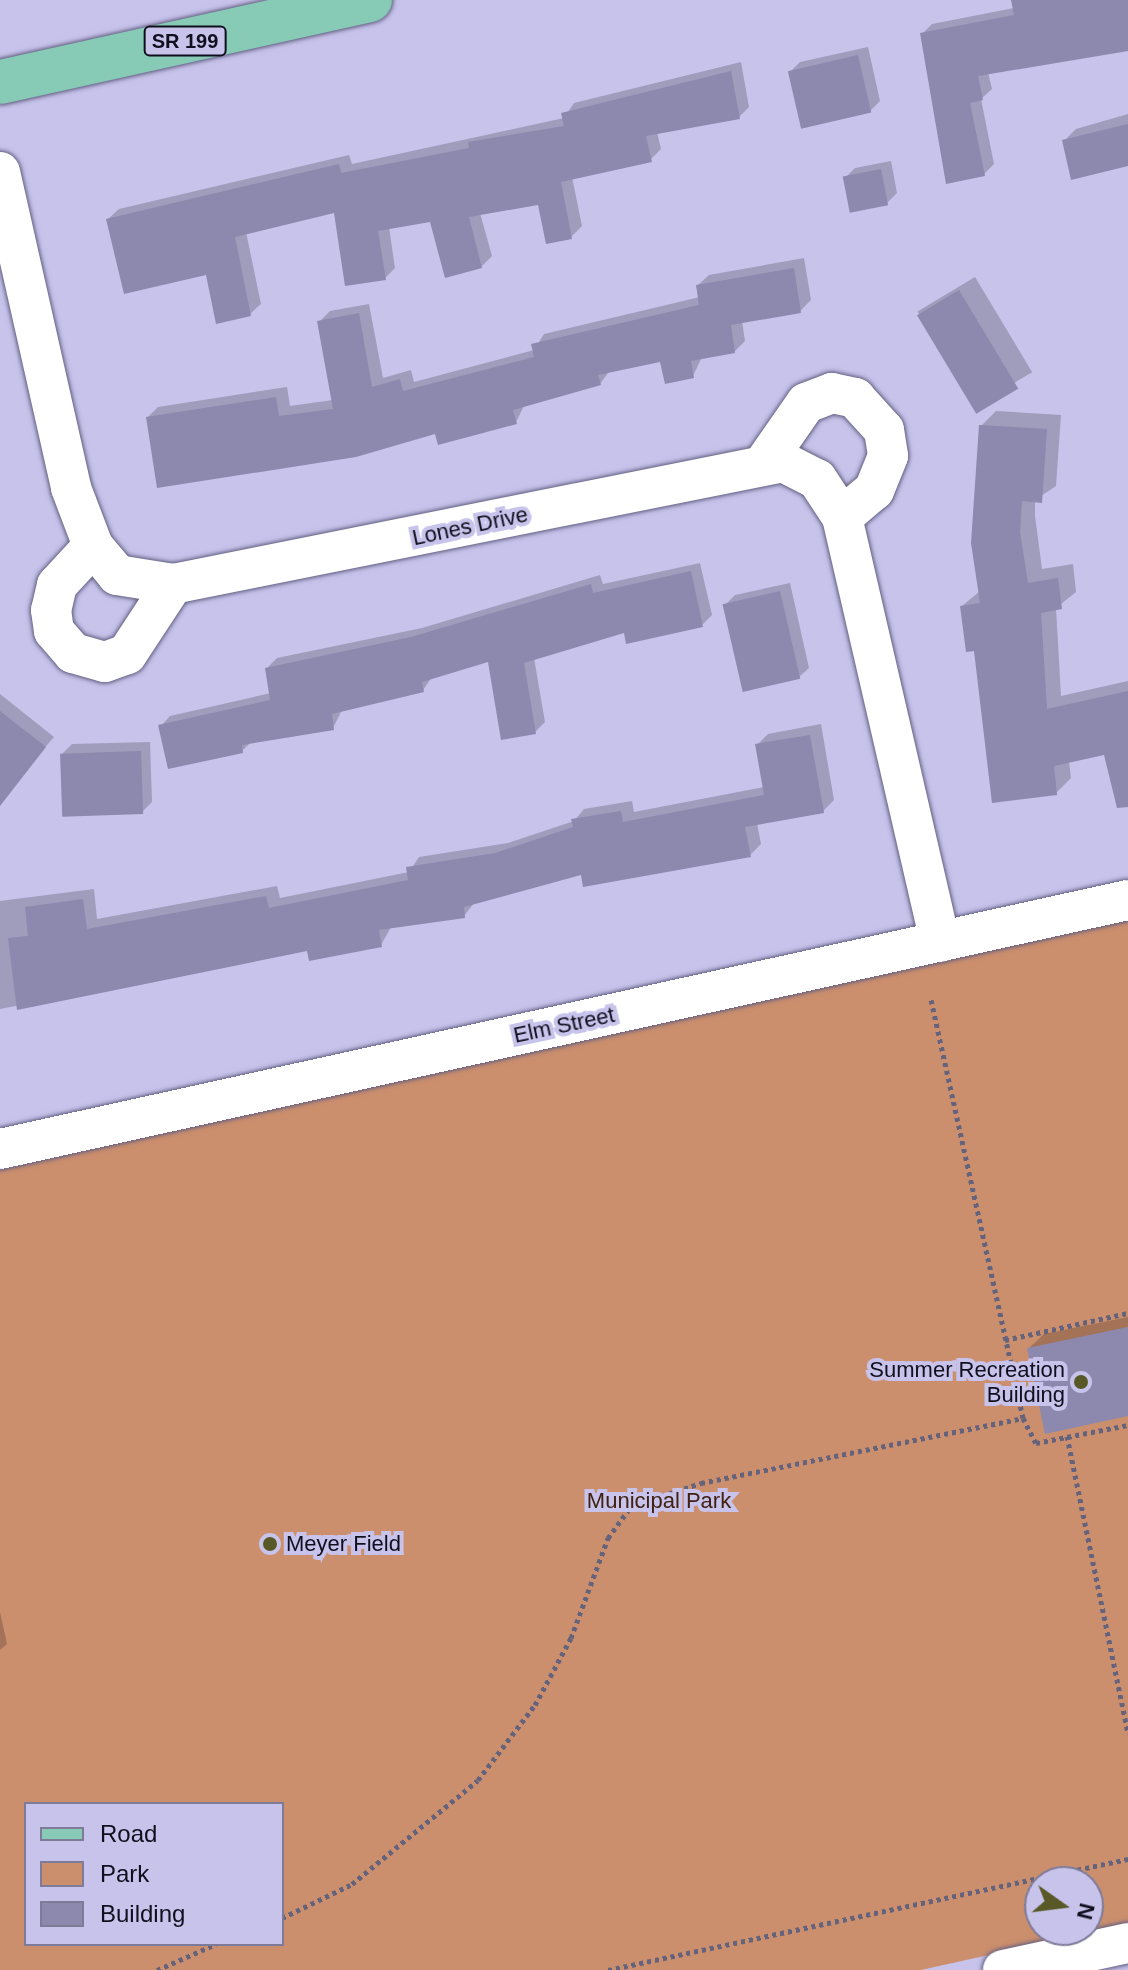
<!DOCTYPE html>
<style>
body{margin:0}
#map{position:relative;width:1128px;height:1970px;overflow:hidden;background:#c7c3eb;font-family:Helvetica,sans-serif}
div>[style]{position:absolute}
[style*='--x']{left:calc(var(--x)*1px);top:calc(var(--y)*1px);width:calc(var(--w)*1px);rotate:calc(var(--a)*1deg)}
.green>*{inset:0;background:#cc8f6d}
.shadow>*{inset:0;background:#0003;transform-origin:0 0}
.building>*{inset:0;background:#8c88ae;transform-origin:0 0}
.path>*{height:5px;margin-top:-2.5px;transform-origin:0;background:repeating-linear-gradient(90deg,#65627c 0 4px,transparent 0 8px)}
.roads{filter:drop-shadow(0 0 2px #635f82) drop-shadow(0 0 2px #635f82)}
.street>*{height:40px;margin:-20px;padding:0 20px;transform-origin:20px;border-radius:20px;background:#fff}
.primary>*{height:44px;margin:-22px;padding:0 22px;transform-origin:22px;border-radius:22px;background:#87cab6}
.dots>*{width:22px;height:22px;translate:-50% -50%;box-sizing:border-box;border:4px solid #c7c3eb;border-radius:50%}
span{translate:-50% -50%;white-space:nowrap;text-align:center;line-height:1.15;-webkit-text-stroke:8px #c7c3eb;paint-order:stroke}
.shield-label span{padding:2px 6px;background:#c7c3eb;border:2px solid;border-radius:6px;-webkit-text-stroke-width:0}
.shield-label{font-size:20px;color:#110f1d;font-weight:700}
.street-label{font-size:22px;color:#110f1d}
.poi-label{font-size:22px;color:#110f1d}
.right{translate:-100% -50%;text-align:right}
.left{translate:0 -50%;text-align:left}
.park-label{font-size:22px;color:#40210f}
.legend{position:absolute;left:24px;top:1802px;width:260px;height:144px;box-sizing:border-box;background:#c7c3eb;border:2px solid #7e7b99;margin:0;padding:10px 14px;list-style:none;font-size:24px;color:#110f1d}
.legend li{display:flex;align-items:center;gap:16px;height:40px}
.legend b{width:40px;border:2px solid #7e7b99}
.north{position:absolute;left:1024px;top:1866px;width:80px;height:80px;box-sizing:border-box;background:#c7c3eb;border:2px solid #7e7b99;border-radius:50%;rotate:104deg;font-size:22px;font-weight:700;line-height:32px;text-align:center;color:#110f1d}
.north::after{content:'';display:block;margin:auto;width:28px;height:36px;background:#585926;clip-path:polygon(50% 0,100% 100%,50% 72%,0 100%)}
</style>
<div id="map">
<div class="green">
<i style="clip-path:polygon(evenodd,1128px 913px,1128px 1924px,921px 1970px,0 1970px,0 1170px,1128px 913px,26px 1804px,282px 1804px,282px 1944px,26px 1944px,26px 1804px,1128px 913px,1040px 1882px,1088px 1882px,1088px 1930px,1040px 1930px,1040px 1882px)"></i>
</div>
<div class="shadow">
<i style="clip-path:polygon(1017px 0,1128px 0,1128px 49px,988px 72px,992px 89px,981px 99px,994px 164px,984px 174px,922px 34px,932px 24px,1014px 8px)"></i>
<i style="clip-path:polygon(868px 47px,880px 101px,870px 111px,790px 72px,800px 62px)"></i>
<i style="clip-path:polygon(741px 62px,749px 107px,739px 117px,657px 132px,661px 149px,650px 160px,572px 177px,582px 226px,571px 237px,540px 203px,480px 213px,492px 256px,481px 267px,431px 219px,389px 227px,395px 268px,385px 278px,335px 211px,246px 232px,261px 304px,250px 314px,207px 272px,108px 219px,119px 209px,349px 155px,352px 164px,564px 118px,574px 103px)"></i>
<i style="clip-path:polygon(1128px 114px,1128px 166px,1065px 140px,1076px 129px)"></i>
<i style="clip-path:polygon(891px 161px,897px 193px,887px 203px,845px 178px,855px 168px)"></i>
<i style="clip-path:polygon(804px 258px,811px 300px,800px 311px,742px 321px,745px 341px,735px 351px,702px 357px,693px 376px,662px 359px,610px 370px,600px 384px,525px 404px,516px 422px,436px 432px,148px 417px,158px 407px,287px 387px,290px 406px,333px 400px,319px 322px,330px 311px,369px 304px,383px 378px,411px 370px,414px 382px,534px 350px,544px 334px,700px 297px,698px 285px,709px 275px)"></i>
<i style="left:975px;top:277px;width:111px;height:67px;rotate:59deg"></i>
<i style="clip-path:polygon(996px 411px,1061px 415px,1056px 486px,1035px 500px,1035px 516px,1042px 569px,1073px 564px,1076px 592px,1056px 608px,1061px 696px,1128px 681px,1128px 777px,1106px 752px,1069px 761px,1071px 778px,1056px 793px,976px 648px,962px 606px,980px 591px,981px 426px)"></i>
<i style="clip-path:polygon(700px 563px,712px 615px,702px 625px,625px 631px,534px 658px,545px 722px,535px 732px,489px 660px,432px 677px,423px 690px,342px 710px,333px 728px,252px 741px,242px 751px,161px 726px,170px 716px,271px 693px,267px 668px,277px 658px,422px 628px,600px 575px,603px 584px)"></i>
<i style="clip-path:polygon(790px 583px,809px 668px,799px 677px,725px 605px,735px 595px)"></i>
<i style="clip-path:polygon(0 694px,54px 737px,0 800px)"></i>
<i style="clip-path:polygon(821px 724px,834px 800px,823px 811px,757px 823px,761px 844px,750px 855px,583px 873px,475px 902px,464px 916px,391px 927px,381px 945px,309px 949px,0 1009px,0 901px,94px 889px,97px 919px,277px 886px,280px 898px,409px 872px,419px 857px,508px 843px,574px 821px,584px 809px,632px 801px,634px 812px,764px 787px,757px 745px,768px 734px)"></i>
<i style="clip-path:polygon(150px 742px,152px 802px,142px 812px,62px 754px,72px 744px)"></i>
<i style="clip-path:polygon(1128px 1317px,1128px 1414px,1029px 1348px,1044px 1334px)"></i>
<i style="clip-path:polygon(0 1612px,7px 1644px,0 1650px)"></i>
</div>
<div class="building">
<i style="clip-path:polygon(1011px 0,1128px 0,1128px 51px,978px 76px,983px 100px,970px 103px,985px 176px,946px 184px,920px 33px,1014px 15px)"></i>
<i style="left:858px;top:55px;width:59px;height:72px;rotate:77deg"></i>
<i style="clip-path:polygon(731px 71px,740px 119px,646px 136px,652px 162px,561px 182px,572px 239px,546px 244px,538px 205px,469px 217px,482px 268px,445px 278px,430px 222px,378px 231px,386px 280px,345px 286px,334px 213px,235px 237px,251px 316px,216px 324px,206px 275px,124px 294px,106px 219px,339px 164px,341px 173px,469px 148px,468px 142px,564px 126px,561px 113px)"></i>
<i style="clip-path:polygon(1128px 124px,1128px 166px,1071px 180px,1062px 140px)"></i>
<i style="left:881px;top:169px;width:37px;height:39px;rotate:79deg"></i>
<i style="clip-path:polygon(794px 268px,801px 313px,731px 325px,735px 353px,691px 361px,694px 378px,665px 384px,660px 362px,598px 375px,601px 385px,513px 410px,517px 424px,438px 445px,435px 434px,356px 457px,157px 488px,146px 417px,276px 397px,279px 416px,333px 409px,317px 321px,359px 313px,372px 387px,400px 379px,403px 391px,534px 357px,531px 344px,699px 305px,696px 285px)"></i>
<i style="left:959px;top:290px;width:115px;height:49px;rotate:59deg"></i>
<i style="clip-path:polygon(979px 425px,1047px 429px,1042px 503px,1022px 501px,1020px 532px,1028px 583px,1058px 578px,1062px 609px,1041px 613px,1047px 709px,1128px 691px,1128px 807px,1117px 808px,1104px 755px,1054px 766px,1057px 795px,992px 803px,974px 651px,966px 652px,960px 606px,980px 603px,971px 543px)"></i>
<i style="clip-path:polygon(691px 571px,703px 627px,626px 644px,624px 633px,524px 663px,536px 734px,501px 740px,488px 662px,422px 682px,424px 692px,332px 714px,334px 730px,242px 745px,243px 753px,168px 769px,158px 725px,270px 700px,265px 668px,411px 637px,591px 584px,593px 593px)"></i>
<i style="left:780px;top:591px;width:90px;height:59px;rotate:77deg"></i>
<i style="clip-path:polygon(0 711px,46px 747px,0 806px)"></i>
<i style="clip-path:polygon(810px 735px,824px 813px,745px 827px,751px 857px,583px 887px,581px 875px,464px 907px,465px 918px,379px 930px,382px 947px,309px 961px,307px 951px,17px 1010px,8px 938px,28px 936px,25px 907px,83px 899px,87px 929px,266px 896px,269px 908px,408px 880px,406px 867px,495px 853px,573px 827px,571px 819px,621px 811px,623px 822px,764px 795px,755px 744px)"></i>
<i style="left:141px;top:751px;width:63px;height:81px;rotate:88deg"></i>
<i style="clip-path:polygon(1128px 1327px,1128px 1416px,1045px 1434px,1027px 1348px)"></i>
</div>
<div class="path">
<i style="--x:1005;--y:1340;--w:126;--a:-12.4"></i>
<i style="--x:1023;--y:1418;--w:28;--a:63"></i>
<i style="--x:1036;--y:1443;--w:94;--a:-11.1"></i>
<i style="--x:1067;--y:1436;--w:304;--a:78.4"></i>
<i style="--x:282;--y:1918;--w:78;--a:-25.9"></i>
<i style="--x:352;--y:1884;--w:163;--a:-39.5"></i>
<i style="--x:478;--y:1780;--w:94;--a:-52.8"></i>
<i style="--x:535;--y:1705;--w:76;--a:-61.8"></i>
<i style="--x:571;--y:1638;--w:107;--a:-69.7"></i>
<i style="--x:608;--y:1538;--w:39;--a:-54"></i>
<i style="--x:631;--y:1506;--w:74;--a:-18.2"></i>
<i style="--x:701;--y:1483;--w:328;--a:-11.4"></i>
<i style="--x:1023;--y:1418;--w:430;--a:-102.4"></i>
<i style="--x:157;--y:1970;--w:64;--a:-23.8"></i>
<i style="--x:608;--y:1970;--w:532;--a:-12.05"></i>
</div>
<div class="roads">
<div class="street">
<i style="--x:0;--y:172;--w:324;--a:77.3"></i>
<i style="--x:71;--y:488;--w:62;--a:69.2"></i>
<i style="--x:93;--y:546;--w:53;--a:132.7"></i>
<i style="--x:57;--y:585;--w:26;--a:103"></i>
<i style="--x:51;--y:610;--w:21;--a:82"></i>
<i style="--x:54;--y:631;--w:29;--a:49"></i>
<i style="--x:73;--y:653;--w:33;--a:16"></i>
<i style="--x:105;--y:662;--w:23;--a:-20"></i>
<i style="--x:127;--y:654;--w:84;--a:-56.7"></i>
<i style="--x:173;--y:584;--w:622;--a:-11.31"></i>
<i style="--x:783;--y:462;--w:38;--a:27"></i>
<i style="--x:817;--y:479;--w:45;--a:56.7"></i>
<i style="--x:842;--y:517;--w:436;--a:77"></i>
<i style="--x:765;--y:462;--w:72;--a:-55.2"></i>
<i style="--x:806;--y:403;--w:28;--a:-21"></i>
<i style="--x:832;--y:393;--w:24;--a:12"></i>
<i style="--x:855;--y:398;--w:43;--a:47.8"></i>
<i style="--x:884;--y:430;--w:26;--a:81"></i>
<i style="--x:888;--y:456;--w:37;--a:112"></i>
<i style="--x:874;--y:490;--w:42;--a:139.8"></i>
<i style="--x:93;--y:546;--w:38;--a:50"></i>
<i style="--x:117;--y:575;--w:57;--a:9.1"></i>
<i style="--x:0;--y:1149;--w:1155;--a:-12.45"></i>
<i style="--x:1003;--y:1970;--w:128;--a:-12.2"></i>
</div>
<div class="primary">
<i style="--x:0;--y:82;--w:379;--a:-12.5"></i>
</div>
</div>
<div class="dots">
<i style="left:1081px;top:1382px;background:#585926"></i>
<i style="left:270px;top:1544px;background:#585926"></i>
</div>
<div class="shield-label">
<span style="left:185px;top:41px">SR 199</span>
</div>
<div class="street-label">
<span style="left:470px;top:526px;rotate:-12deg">Lones Drive</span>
<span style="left:564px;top:1025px;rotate:-12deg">Elm Street</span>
</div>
<div class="poi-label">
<span class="right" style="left:1065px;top:1382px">Summer Recreation<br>Building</span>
<span class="left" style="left:286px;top:1544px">Meyer Field</span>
</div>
<div class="park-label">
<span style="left:659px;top:1501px">Municipal Park</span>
</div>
<ul class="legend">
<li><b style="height:10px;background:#87cab6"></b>Road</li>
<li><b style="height:22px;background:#cc8f6d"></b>Park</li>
<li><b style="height:22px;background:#8c88ae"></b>Building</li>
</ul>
<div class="north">N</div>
</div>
